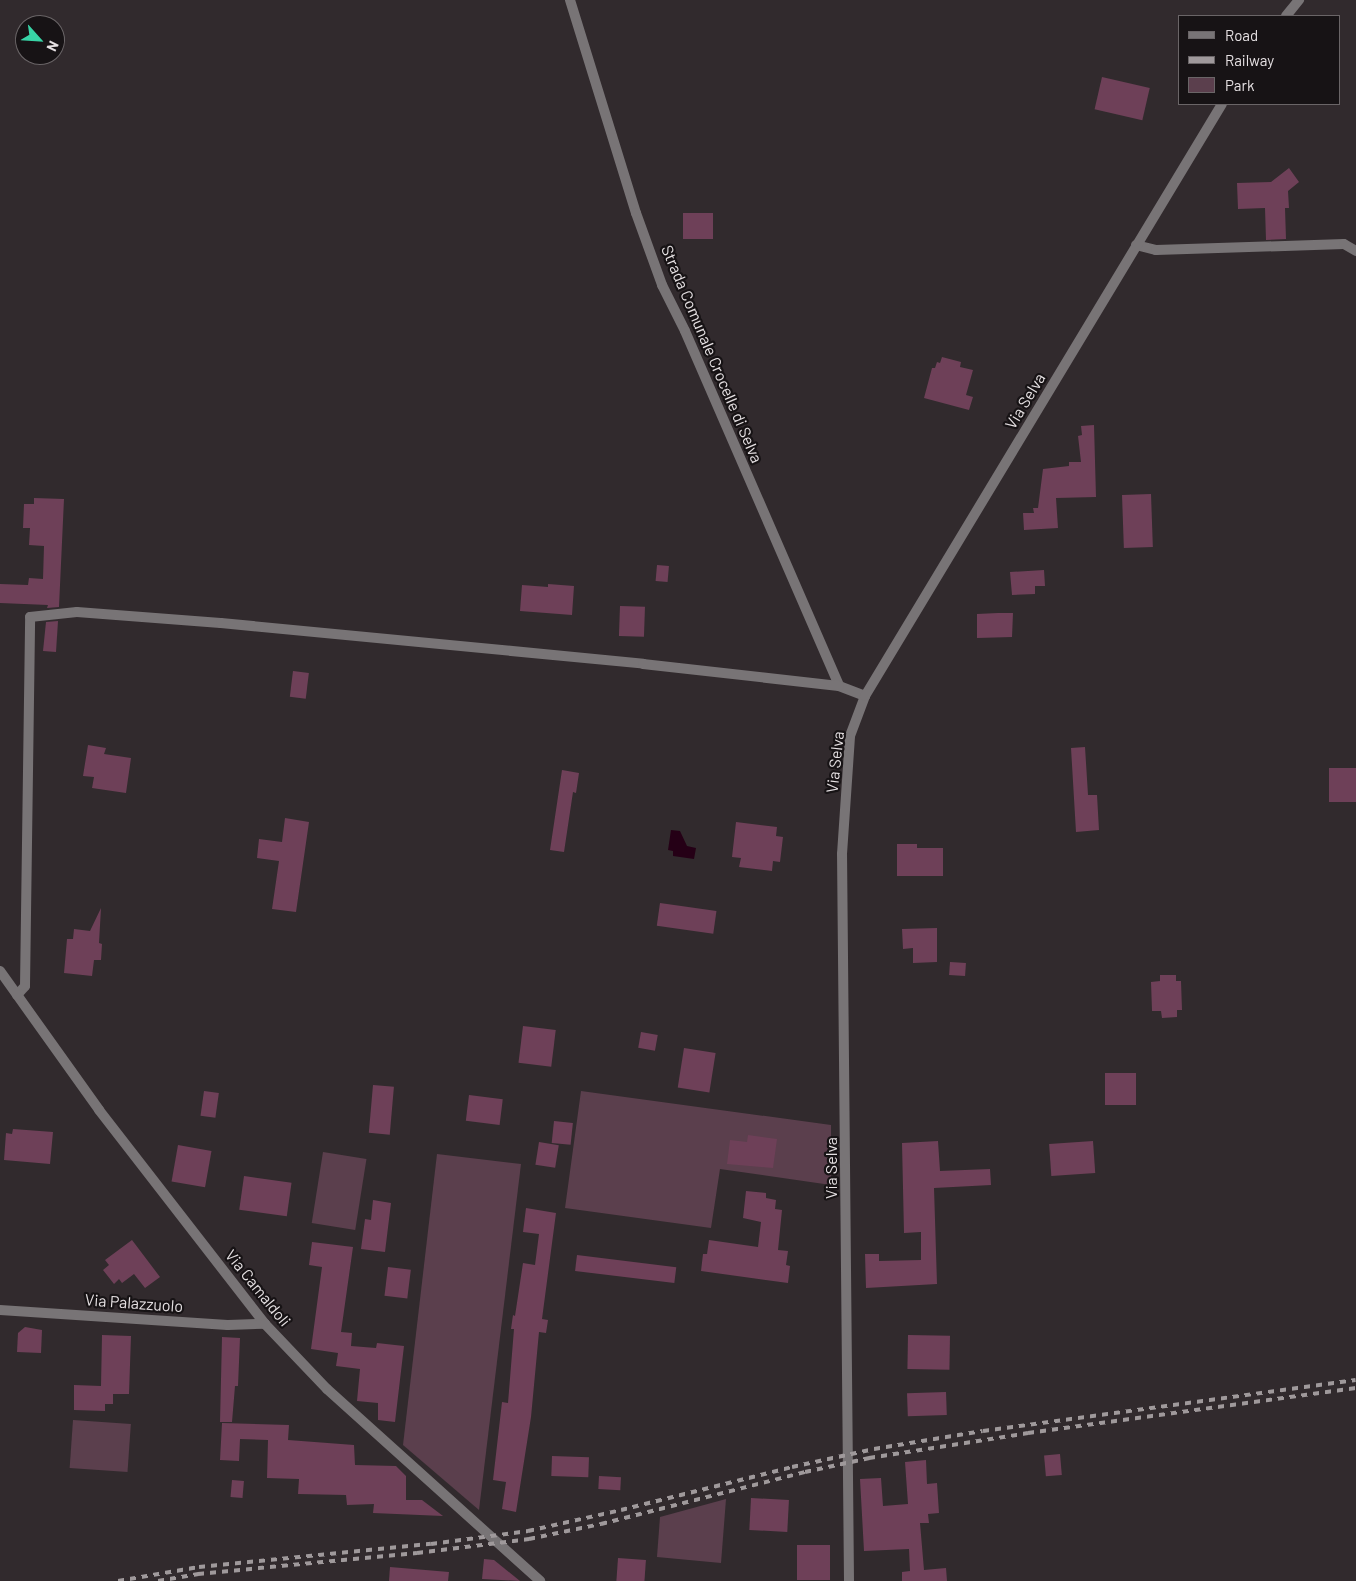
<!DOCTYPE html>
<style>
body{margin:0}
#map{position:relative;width:1356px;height:1581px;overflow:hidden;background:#312a2d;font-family:Barlow,sans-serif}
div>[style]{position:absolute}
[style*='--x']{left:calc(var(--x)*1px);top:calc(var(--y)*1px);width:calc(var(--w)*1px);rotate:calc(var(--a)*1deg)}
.green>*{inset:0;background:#5b3f4d;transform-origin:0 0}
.water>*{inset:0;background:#250016}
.building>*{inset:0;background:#6e4058;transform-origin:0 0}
.minor>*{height:10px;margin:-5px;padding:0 5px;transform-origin:5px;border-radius:5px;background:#787476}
.tertiary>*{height:10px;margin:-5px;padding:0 5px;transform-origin:5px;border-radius:5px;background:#787476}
.rail>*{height:4px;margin-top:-2px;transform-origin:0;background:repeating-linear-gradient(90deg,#9f999b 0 6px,transparent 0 12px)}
span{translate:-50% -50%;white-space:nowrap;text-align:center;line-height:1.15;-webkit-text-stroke:4.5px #171315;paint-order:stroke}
.street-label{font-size:16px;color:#e6e1e3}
.legend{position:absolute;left:1178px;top:15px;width:162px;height:90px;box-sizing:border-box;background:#171315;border:1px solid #6a6567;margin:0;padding:6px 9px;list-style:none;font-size:15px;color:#e6e1e3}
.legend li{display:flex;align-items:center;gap:10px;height:25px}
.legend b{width:25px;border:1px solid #6a6567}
.north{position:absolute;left:15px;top:15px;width:50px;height:50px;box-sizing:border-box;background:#171315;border:1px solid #6a6567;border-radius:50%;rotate:116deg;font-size:14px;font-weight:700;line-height:20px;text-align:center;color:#e6e1e3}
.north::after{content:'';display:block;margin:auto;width:18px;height:22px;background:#38d4a6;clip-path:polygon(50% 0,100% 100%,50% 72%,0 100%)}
</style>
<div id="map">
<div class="green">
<i style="clip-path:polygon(581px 1091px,831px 1125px,831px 1185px,720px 1169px,711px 1228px,565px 1208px)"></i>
<i style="left:323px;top:1152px;width:44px;height:72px;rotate:9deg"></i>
<i style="clip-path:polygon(437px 1154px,521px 1164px,479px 1510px,403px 1445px)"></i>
<i style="left:73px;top:1420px;width:58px;height:48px;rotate:4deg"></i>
<i style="clip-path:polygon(726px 1499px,721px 1563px,657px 1557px,660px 1517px)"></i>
</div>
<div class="water">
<i style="clip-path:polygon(671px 830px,680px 831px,687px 846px,696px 848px,694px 859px,673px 856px,673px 851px,668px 850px)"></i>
</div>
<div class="building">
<i style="left:1102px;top:77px;width:49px;height:33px;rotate:13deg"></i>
<i style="clip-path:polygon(1289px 168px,1299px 182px,1288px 191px,1289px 208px,1285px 208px,1286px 239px,1266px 240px,1265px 208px,1238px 209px,1237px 183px,1271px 182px)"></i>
<i style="left:713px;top:213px;width:26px;height:30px;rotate:90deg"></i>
<i style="clip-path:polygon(942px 357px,961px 362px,960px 367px,973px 370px,966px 395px,973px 397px,969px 410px,924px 398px,932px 368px,935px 368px,937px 362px,940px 363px)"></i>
<i style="clip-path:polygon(1094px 425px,1096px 497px,1056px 498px,1058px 528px,1024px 530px,1023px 513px,1034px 513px,1033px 508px,1038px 508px,1043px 469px,1069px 466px,1069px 462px,1081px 462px,1078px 436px,1082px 435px,1081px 426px)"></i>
<i style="left:1151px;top:494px;width:53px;height:29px;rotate:88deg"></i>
<i style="clip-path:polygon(34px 498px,64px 499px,59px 607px,47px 608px,48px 605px,0 603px,0 584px,28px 585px,29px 578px,43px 579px,44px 546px,29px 545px,30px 528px,23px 528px,24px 504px,34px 504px)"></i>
<i style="left:657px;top:565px;width:12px;height:16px;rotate:5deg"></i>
<i style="clip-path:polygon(1044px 570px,1045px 586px,1035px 586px,1035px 594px,1012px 595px,1010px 572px)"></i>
<i style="clip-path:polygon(548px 584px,574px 586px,572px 615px,520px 611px,522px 585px,548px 587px)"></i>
<i style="left:620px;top:606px;width:25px;height:30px;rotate:2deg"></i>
<i style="clip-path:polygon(998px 613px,1013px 613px,1012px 637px,977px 638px,977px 614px)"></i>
<i style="clip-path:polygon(58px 621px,56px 652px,43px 651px,46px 622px)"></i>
<i style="left:293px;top:671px;width:16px;height:26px;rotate:7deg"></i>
<i style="clip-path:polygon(88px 745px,106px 748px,104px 754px,131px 758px,126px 793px,92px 788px,94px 777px,83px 776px)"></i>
<i style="clip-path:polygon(1085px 747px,1088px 795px,1097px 795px,1099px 830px,1076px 832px,1071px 748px)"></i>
<i style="left:1356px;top:768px;width:34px;height:27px;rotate:90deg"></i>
<i style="clip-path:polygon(562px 770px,579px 773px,576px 793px,573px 792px,564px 852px,550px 850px)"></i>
<i style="clip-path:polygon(285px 818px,309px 822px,296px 912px,272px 909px,279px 861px,257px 858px,259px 839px,282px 842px)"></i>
<i style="clip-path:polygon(736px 822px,777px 827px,776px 836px,783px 837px,780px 862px,773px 861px,772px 871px,739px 867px,741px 858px,732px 857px)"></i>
<i style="clip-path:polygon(897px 844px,917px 844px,917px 848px,943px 848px,943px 876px,897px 876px)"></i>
<i style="left:660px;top:903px;width:57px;height:23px;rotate:8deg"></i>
<i style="clip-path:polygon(101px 908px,99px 943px,102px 944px,101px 960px,94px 960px,92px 976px,64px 973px,67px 939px,73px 939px,74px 929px,90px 931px)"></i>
<i style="clip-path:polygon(937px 928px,937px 962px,913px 963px,913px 948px,903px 949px,902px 929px)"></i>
<i style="left:950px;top:962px;width:16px;height:13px;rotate:4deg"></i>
<i style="clip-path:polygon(1160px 975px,1176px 975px,1176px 981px,1181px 981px,1182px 1010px,1177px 1010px,1177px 1017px,1162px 1018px,1161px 1011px,1152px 1011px,1151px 982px,1160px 981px)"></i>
<i style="left:523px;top:1026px;width:33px;height:37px;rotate:7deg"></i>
<i style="left:641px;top:1032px;width:17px;height:16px;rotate:10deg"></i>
<i style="left:684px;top:1048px;width:32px;height:40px;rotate:9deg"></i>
<i style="left:1136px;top:1073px;width:32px;height:31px;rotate:90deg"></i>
<i style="left:373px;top:1085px;width:21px;height:48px;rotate:5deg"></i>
<i style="left:204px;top:1091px;width:15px;height:25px;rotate:8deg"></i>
<i style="left:469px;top:1095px;width:34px;height:26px;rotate:7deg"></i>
<i style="left:554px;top:1121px;width:19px;height:22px;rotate:6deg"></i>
<i style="clip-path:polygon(13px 1129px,53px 1132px,50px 1164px,4px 1160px,6px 1133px,12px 1134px)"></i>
<i style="clip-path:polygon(748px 1135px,777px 1139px,773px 1168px,727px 1164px,730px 1140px,747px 1142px)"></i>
<i style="clip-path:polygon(938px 1141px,940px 1171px,990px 1169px,991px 1185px,934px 1188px,937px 1284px,866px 1288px,865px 1254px,879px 1254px,879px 1261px,921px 1260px,921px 1232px,904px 1233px,902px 1143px)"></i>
<i style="left:1093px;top:1141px;width:32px;height:44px;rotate:86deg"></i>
<i style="left:539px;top:1142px;width:20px;height:23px;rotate:9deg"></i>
<i style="left:178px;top:1145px;width:34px;height:37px;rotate:10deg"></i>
<i style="left:244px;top:1176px;width:48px;height:34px;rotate:8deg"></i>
<i style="clip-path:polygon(746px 1191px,766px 1193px,766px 1198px,776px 1200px,775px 1209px,782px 1210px,778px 1250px,788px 1251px,786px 1265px,790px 1266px,788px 1283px,701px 1271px,703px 1254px,707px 1254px,709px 1240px,758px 1247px,761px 1222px,743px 1218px)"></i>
<i style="clip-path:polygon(373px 1200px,391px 1203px,385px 1252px,361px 1249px,365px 1219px,371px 1220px)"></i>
<i style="clip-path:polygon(526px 1208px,556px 1213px,542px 1319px,548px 1320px,546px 1333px,539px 1332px,531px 1417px,516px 1512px,502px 1509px,506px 1482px,493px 1480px,502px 1402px,508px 1403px,514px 1329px,511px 1329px,513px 1315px,515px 1316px,523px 1263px,535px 1265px,539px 1234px,523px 1232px)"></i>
<i style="clip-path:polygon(132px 1240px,160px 1277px,145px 1288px,134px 1274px,122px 1283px,119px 1279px,114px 1284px,103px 1270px,109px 1265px,105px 1260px)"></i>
<i style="clip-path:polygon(312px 1242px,353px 1247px,341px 1332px,352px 1333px,351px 1346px,376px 1348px,377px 1343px,404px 1346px,395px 1422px,378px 1420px,378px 1403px,357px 1401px,360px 1369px,336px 1366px,338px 1353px,311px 1349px,322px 1267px,309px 1265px)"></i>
<i style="left:577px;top:1255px;width:100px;height:16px;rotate:7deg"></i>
<i style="left:388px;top:1267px;width:23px;height:29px;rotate:7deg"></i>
<i style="clip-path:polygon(25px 1327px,42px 1330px,41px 1353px,17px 1352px,18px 1333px)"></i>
<i style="clip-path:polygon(102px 1335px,131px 1336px,129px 1394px,113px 1394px,113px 1404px,105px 1404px,105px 1411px,74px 1410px,74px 1385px,101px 1386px)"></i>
<i style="left:908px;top:1335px;width:42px;height:34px;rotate:1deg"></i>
<i style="clip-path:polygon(222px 1337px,240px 1338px,238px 1386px,235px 1386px,232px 1422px,220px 1422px)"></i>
<i style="left:946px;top:1392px;width:23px;height:39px;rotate:88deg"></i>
<i style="clip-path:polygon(222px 1423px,289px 1425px,288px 1440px,354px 1445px,355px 1465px,396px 1466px,406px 1476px,406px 1500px,422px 1500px,443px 1516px,373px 1513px,374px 1504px,347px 1505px,346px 1495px,298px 1494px,299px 1479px,267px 1478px,268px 1440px,240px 1439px,239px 1461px,220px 1460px)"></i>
<i style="left:1060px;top:1454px;width:21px;height:16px;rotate:85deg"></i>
<i style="left:552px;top:1456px;width:37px;height:20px;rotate:2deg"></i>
<i style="clip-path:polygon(926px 1460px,927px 1484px,937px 1483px,939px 1513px,928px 1514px,929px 1523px,920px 1523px,924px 1570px,946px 1568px,947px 1581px,902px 1581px,902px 1572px,910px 1571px,909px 1549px,864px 1551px,860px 1479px,881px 1478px,883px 1506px,908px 1504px,905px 1462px)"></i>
<i style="left:599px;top:1476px;width:22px;height:13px;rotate:3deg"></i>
<i style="left:232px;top:1480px;width:12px;height:17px;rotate:5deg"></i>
<i style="left:751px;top:1498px;width:38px;height:32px;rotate:3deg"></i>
<i style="left:797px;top:1545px;width:33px;height:35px"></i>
<i style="left:618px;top:1558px;width:28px;height:23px;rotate:4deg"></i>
<i style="clip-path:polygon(484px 1559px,494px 1560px,520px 1581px,482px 1579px)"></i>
<i style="clip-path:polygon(390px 1567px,449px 1572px,448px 1581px,389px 1581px)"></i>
</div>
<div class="minor">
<i style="--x:570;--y:0;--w:223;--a:72.8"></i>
<i style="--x:636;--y:213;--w:77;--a:70.1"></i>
<i style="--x:662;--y:285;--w:51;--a:63.4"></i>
<i style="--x:685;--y:331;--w:387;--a:66.5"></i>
<i style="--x:839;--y:686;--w:28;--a:21"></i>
<i style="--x:1136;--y:245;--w:21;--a:14"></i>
<i style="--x:1156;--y:250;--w:188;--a:-1.8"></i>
<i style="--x:1344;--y:244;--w:14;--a:30"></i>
<i style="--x:17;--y:995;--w:12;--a:-48"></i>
<i style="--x:25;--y:986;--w:369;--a:-89.2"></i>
<i style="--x:30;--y:617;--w:47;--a:-6.1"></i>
<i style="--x:77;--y:612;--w:144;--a:4.4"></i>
<i style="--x:221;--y:623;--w:424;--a:5.5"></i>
<i style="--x:643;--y:664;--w:197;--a:6.4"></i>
<i style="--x:0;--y:1310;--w:228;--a:3.8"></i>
<i style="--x:228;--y:1325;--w:37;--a:-2"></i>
</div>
<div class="tertiary">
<i style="--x:1286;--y:16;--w:21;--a:-51"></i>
<i style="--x:0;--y:971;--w:171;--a:54.5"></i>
<i style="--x:99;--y:1110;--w:271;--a:52.2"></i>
<i style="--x:265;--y:1324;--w:90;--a:46.4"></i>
<i style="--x:327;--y:1389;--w:287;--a:42"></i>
<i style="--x:849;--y:1581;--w:727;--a:-90.55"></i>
<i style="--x:842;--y:854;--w:118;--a:-86.1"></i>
<i style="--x:850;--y:736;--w:43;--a:-69.4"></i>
<i style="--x:865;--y:696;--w:691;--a:-58.91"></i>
</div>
<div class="rail">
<i style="--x:118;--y:1581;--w:82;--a:-9.8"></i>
<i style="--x:199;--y:1567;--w:233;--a:-5.7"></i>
<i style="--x:431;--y:1544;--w:98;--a:-7.6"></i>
<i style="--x:528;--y:1531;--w:95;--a:-12.7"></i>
<i style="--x:621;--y:1510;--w:176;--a:-14.1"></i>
<i style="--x:792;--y:1467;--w:84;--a:-12.4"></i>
<i style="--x:874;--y:1449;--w:110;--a:-9.4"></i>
<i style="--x:983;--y:1431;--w:376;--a:-7.8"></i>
<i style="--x:158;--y:1581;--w:41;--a:-9.9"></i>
<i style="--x:198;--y:1574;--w:220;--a:-5.5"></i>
<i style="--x:417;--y:1553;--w:113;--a:-7.1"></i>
<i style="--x:529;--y:1539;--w:74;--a:-11.8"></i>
<i style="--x:601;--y:1524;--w:211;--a:-14.3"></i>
<i style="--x:805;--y:1472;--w:66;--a:-12.3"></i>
<i style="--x:869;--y:1458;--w:161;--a:-8.9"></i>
<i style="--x:1028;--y:1433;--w:331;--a:-7.8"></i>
</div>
<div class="street-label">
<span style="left:712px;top:354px;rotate:67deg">Strada Comunale Crocelle di Selva</span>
<span style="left:1025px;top:401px;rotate:-59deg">Via Selva</span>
<span style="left:835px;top:762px;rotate:-84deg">Via Selva</span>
<span style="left:831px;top:1168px;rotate:-90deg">Via Selva</span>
<span style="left:258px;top:1288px;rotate:51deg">Via Camaldoli</span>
<span style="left:134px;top:1303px;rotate:4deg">Via Palazzuolo</span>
</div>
<ul class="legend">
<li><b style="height:6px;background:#787476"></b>Road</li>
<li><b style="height:6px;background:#9f999b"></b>Railway</li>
<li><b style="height:14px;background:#5b3f4d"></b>Park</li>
</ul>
<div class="north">N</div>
</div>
